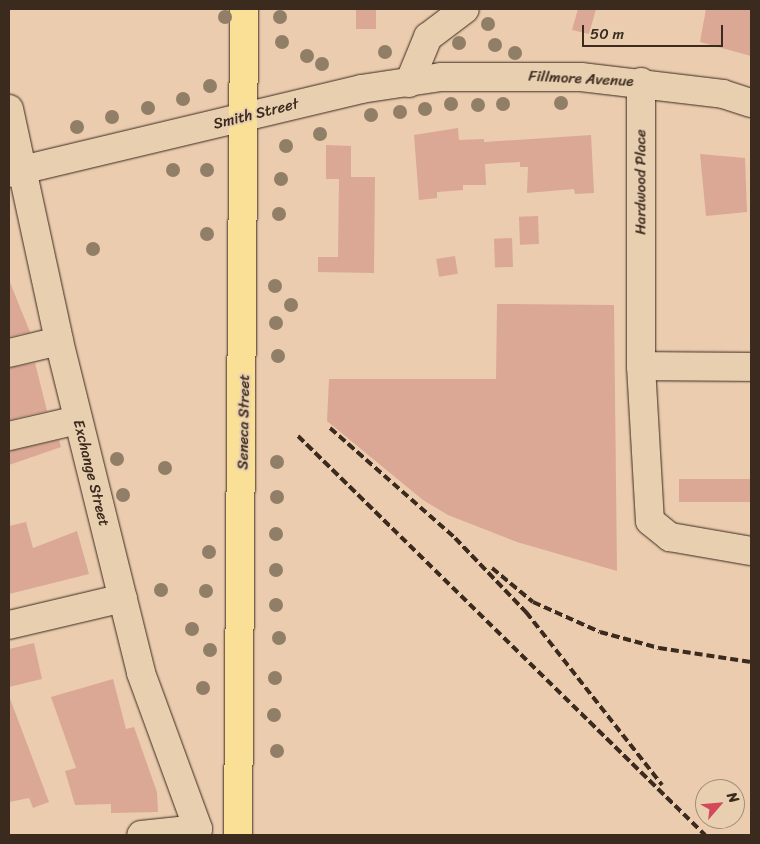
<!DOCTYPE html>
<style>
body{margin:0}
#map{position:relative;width:760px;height:844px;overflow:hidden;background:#ebccaf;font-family:Sriracha,sans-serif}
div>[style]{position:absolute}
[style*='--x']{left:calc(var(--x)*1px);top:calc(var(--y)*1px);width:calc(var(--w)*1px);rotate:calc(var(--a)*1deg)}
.building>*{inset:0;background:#daa895;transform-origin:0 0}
.roads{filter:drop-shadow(0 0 1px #3b2a1e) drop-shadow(0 0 1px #3b2a1e)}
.minor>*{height:28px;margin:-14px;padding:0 14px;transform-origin:14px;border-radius:14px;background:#e8cfb0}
.major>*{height:28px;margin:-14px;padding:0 14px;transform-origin:14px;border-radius:14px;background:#fadf96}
.rail>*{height:4px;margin-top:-2px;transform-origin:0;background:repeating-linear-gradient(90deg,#3b2a1e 0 8px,transparent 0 12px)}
.trees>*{width:14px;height:14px;margin:-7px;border-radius:50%;background:#917e67}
span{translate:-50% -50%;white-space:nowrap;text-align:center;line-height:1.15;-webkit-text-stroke:4px #e8cfb0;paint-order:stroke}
.street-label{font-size:15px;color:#3b2a1e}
.frame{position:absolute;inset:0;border:10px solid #3b2a1e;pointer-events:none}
.north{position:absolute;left:695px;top:779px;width:50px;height:50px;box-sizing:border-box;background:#e8cfb0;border:1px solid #a38d76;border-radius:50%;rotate:63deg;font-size:14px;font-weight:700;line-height:20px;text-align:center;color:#3b2a1e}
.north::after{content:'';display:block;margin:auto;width:18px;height:22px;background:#d1495b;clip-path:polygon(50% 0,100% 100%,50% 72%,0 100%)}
.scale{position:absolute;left:582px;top:25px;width:141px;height:22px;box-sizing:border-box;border:2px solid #3b2a1e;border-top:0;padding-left:6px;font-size:15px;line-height:18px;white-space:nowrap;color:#3b2a1e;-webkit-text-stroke:4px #e8cfb0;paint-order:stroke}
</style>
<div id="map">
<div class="building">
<i style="left:356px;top:9px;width:20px;height:20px"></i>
<i style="clip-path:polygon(578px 9px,596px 9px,589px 34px,572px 30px)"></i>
<i style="clip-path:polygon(706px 9px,751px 9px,751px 56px,700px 42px)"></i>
<i style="clip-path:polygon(458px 128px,459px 140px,484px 139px,484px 142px,591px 135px,594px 193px,575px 194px,574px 189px,527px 193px,528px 167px,520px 167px,520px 162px,485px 164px,486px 185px,463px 185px,463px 190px,437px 192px,437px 198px,419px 200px,414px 135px)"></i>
<i style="clip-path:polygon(326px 145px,351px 146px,351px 177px,375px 177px,374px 273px,318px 272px,318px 257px,338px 257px,339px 179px,326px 179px)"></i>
<i style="clip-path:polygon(700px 154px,745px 158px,747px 212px,706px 216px)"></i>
<i style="left:538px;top:216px;width:28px;height:19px;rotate:88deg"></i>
<i style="left:512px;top:238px;width:29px;height:18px;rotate:88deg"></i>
<i style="left:455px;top:256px;width:18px;height:19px;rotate:81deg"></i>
<i style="clip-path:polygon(9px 280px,30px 332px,9px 337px)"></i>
<i style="clip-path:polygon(497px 304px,614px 305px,617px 571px,517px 542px,448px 515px,423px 500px,327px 421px,329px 379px,496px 379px)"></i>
<i style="clip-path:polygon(35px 363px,47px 411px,9px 420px,9px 368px)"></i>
<i style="clip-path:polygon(59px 440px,61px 447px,9px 465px,9px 451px)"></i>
<i style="left:751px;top:479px;width:23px;height:72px;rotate:90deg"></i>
<i style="clip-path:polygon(26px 522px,33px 548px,77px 531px,89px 574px,9px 594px,9px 526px)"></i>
<i style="clip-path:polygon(34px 643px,42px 679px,9px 687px,9px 649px)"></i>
<i style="clip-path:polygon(113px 679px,126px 729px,134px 727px,157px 792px,158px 812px,111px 813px,111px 804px,75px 805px,65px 771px,76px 768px,51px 697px)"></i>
<i style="clip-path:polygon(9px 696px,49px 802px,33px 808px,29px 798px,9px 802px)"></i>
</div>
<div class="roads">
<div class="minor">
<i style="--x:641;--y:82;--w:284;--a:90"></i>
<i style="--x:641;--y:366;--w:110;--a:0.5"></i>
<i style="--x:409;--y:83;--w:50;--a:-67.6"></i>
<i style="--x:428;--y:37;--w:46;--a:-37.1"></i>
<i style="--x:9;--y:109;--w:237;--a:77.8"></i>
<i style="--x:59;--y:341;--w:342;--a:76.1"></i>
<i style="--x:141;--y:673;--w:166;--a:69.9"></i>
<i style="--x:198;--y:829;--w:57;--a:174"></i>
<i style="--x:9;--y:173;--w:362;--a:-13.4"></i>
<i style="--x:361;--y:89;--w:81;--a:-8.5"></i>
<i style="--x:441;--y:77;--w:140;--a:0"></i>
<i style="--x:581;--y:77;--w:143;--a:6.8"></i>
<i style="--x:723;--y:94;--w:29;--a:18"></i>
<i style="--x:9;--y:353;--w:51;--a:-13.5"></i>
<i style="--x:641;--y:366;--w:155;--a:86.7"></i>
<i style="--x:650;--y:521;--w:26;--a:39"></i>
<i style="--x:670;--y:537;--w:82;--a:9.8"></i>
<i style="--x:9;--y:436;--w:71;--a:-13.1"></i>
<i style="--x:9;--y:625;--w:117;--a:-13.3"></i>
</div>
<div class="major">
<i style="--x:238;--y:835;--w:826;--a:-89.58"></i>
</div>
</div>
<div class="rail">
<i style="--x:330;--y:428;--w:167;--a:41.3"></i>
<i style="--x:455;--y:538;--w:103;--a:46.2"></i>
<i style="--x:526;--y:612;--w:220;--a:51.8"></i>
<i style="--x:298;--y:436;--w:570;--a:44.43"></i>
<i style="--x:492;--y:568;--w:53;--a:39.7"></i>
<i style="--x:533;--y:602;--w:73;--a:24.1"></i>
<i style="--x:600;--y:632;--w:61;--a:15.2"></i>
<i style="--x:659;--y:648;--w:93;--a:8.7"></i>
</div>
<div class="trees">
<i style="left:225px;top:17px"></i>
<i style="left:280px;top:17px"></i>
<i style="left:488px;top:24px"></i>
<i style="left:282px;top:42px"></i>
<i style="left:459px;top:43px"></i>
<i style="left:495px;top:45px"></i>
<i style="left:385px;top:52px"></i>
<i style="left:515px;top:53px"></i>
<i style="left:307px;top:56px"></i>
<i style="left:322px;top:64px"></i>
<i style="left:210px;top:86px"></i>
<i style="left:183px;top:99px"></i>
<i style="left:561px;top:103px"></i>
<i style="left:451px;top:104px"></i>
<i style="left:503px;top:104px"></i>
<i style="left:478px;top:105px"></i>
<i style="left:148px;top:108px"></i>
<i style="left:425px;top:109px"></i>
<i style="left:400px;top:112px"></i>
<i style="left:371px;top:115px"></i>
<i style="left:112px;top:117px"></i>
<i style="left:77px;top:127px"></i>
<i style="left:320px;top:134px"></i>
<i style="left:286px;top:146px"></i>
<i style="left:173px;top:170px"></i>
<i style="left:207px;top:170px"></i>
<i style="left:281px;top:179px"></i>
<i style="left:279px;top:214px"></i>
<i style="left:207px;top:234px"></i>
<i style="left:93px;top:249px"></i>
<i style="left:275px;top:286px"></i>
<i style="left:291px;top:305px"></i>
<i style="left:276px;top:323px"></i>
<i style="left:278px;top:356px"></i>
<i style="left:117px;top:459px"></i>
<i style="left:277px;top:462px"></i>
<i style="left:165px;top:468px"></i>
<i style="left:123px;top:495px"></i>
<i style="left:277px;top:497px"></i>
<i style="left:276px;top:534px"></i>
<i style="left:209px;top:552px"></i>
<i style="left:276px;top:570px"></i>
<i style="left:161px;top:590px"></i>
<i style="left:206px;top:591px"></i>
<i style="left:276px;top:605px"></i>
<i style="left:192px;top:629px"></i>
<i style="left:279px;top:638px"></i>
<i style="left:210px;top:650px"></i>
<i style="left:275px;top:678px"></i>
<i style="left:203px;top:688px"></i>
<i style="left:274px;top:715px"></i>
<i style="left:277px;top:751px"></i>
</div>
<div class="street-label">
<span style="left:581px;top:79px;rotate:3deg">Fillmore Avenue</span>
<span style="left:256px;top:114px;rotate:-14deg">Smith Street</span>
<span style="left:641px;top:182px;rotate:-90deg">Hardwood Place</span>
<span style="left:244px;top:422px;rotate:-89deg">Seneca Street</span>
<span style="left:91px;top:473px;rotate:76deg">Exchange Street</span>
</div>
<div class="frame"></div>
<div class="north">N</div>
<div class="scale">50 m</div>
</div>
